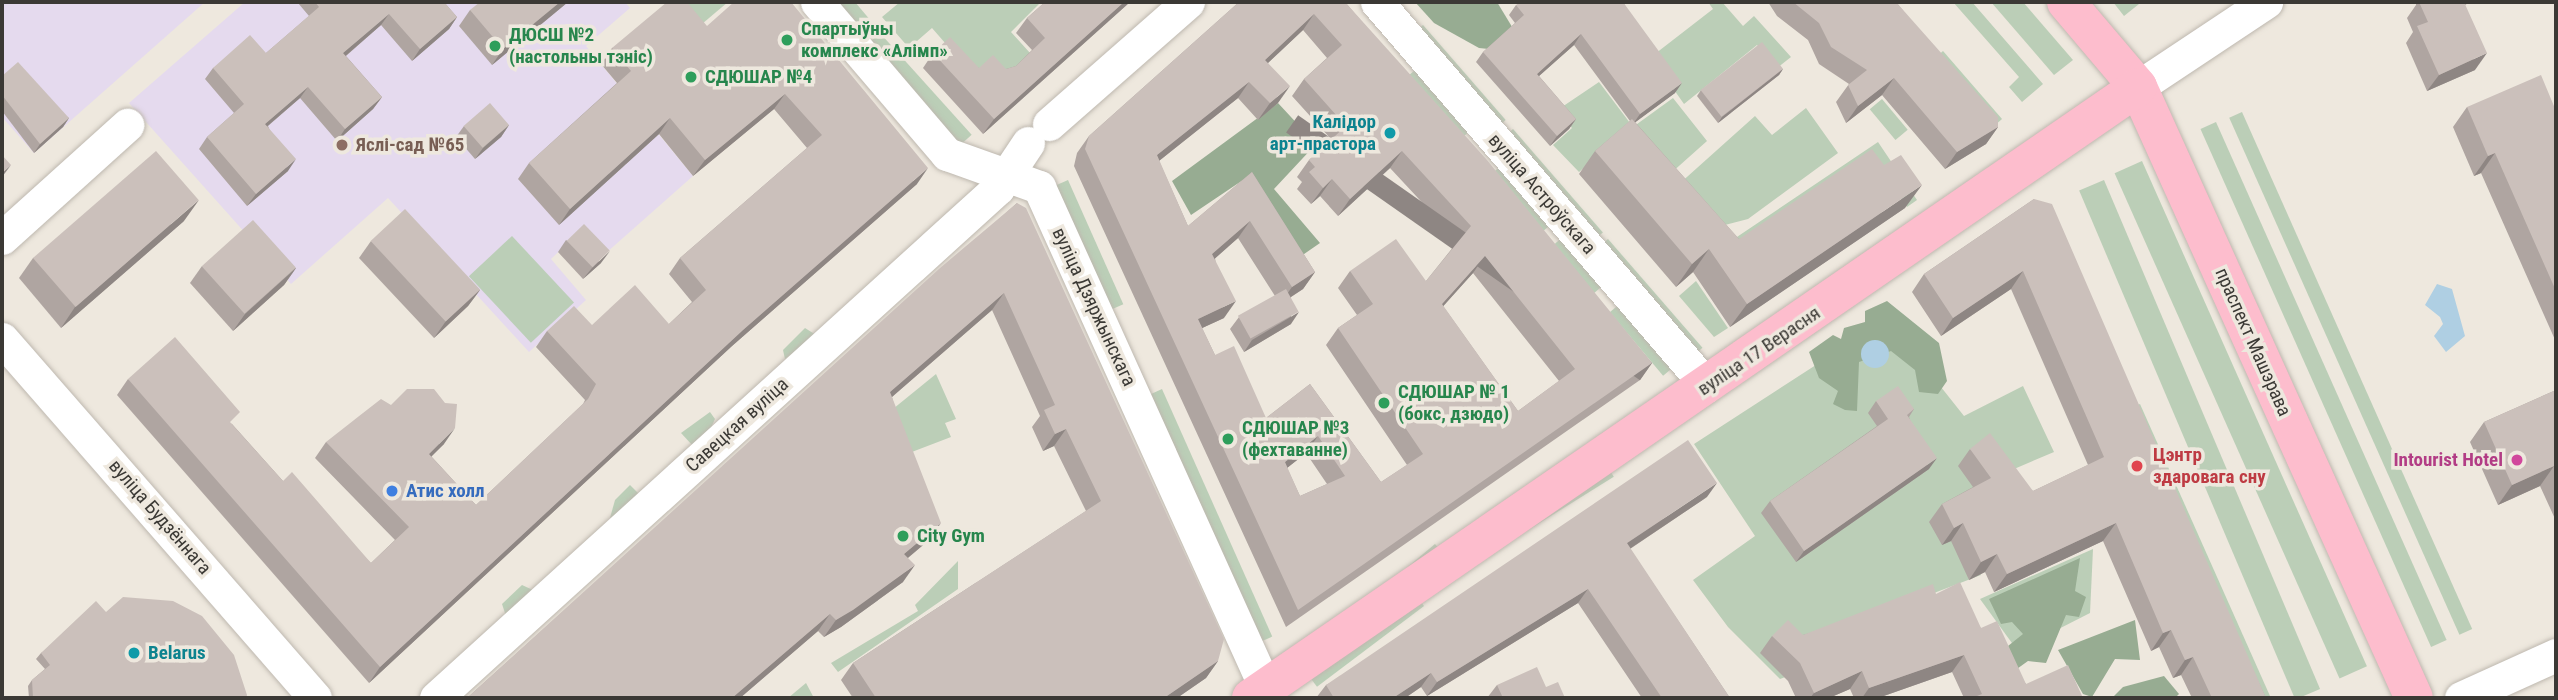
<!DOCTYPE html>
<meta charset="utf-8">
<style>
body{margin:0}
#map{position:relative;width:2558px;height:700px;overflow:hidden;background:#eee8de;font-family:"Roboto Condensed",sans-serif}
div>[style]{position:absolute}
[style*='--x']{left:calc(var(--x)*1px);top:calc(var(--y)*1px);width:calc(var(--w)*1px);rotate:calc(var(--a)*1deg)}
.education>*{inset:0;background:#e5daee}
.green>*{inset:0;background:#bbceb7;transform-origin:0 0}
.forest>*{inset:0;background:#97ac92}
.water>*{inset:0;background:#afcfe3}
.round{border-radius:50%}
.roads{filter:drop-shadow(0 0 2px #beb8af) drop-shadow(0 0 2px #beb8af)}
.minor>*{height:33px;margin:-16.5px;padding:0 16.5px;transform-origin:16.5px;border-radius:16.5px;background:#fff}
.major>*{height:38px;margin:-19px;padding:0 19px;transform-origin:19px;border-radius:19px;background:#fdbdcd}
.wall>*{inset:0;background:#afa5a1}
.shaded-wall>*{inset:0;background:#8e8683;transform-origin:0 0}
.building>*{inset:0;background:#cbc0bb;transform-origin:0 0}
.dots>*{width:19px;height:19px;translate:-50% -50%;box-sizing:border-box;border:4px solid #eee8de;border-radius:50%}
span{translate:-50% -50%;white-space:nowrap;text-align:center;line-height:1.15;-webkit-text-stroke:7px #eee8de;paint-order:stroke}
.leisure-label{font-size:19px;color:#27864d;font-weight:700}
.left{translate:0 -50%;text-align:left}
.culture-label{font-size:19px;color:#0d838f;font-weight:700}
.right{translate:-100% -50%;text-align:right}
.education-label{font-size:19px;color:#785e54;font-weight:700}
.street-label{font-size:19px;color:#3b3935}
.health-label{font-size:19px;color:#be3a42;font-weight:700}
.hotel-label{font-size:19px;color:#b23c85;font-weight:700}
.shop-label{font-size:19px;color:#366cbe;font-weight:700}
.frame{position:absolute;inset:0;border:4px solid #3b3935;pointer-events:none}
</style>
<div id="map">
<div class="education">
<i style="clip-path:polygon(2px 2px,205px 2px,34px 153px,2px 117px)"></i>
<i style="clip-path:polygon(245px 2px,625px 2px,630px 8px,586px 46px,693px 176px,606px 253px,576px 235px,551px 259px,586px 300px,529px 352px,388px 198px,291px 284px,129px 103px)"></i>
</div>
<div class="green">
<i style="clip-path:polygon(672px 2px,728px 2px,696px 29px)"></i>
<i style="clip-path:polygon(834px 2px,855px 2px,871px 21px,853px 24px)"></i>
<i style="clip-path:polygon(900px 2px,1041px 2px,1011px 32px,1030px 53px,1032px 79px,973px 75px,932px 28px,909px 48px,882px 17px)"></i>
<i style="clip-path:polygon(1708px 2px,1722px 2px,1743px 26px,1754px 16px,1791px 57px,1777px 68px,1757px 45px,1684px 104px,1651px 57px,1713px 9px)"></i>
<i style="clip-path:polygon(1953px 2px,1972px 2px,2043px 84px,2022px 102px,2009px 87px,2019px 77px)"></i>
<i style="clip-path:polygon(1991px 2px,2023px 2px,2073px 60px,2054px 75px)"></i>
<i style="clip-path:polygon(2113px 2px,2137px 2px,2139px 4px,2124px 16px)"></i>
<i style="left:1423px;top:25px;width:126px;height:11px;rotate:49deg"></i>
<i style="left:880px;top:33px;width:137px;height:15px;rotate:48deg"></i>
<i style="left:1943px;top:51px;width:90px;height:8px;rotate:49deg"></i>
<i style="left:1421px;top:65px;width:82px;height:15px;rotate:50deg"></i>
<i style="clip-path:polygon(1599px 82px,1633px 127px,1673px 98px,1707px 141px,1661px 182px,1621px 136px,1579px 172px,1553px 145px,1572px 128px,1556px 111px)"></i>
<i style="left:1882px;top:99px;width:40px;height:16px;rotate:50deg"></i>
<i style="clip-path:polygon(1806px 108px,1838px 153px,1748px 219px,1721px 226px,1678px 185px,1755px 116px,1772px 135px)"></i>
<i style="left:2242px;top:112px;width:566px;height:14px;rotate:66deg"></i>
<i style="left:2216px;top:122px;width:567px;height:17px;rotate:66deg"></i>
<i style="left:1513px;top:129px;width:137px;height:11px;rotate:49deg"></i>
<i style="clip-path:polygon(1878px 142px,1917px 200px,1907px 207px,1873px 158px,1731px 254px,1725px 245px)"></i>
<i style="left:2142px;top:161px;width:553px;height:30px;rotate:66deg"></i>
<i style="left:1503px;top:164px;width:77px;height:15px;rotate:49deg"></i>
<i style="left:1068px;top:180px;width:136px;height:13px;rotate:66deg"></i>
<i style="left:2104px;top:180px;width:553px;height:27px;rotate:67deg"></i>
<i style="left:1565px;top:235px;width:63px;height:16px;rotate:49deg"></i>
<i style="left:512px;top:236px;width:91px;height:59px;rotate:47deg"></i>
<i style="left:1608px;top:239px;width:144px;height:12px;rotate:49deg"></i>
<i style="clip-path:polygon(1696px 281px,1728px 328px,1714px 337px,1679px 296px)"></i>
<i style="left:1622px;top:302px;width:83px;height:16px;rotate:50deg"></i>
<i style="clip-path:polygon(1887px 319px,1964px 416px,2023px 386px,2054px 452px,2000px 475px,1963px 530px,1981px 575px,1801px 644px,1810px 668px,1780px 679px,1728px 627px,1693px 580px,1755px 536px,1694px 444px)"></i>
<i style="clip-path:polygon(805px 328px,816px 335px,785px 359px,783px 350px)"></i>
<i style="clip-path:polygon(936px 374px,956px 419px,945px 423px,951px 437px,904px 455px,888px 413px)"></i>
<i style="left:1162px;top:389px;width:271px;height:12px;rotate:66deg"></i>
<i style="left:2140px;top:404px;width:321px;height:8px;rotate:66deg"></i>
<i style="clip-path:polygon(710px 412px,715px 419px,709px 432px,693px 446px,681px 433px)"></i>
<i style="left:1609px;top:469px;width:9px;height:214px;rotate:58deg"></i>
<i style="clip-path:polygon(630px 485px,643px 498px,610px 518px,615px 500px)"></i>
<i style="left:1435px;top:544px;width:8px;height:178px;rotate:50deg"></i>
<i style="clip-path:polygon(2093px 549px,2090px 613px,2017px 650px,1980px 599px)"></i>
<i style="clip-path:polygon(958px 561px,958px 589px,838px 672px,831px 663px,918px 611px,915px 605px)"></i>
<i style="clip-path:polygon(522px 585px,535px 591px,506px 616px,502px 604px)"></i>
<i style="left:1418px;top:598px;width:10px;height:134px;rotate:53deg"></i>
<i style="clip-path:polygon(806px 683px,814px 698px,788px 698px)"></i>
</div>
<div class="forest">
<i style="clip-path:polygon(1415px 2px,1497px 2px,1520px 40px,1508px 51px,1479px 48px,1434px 23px)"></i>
<i style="clip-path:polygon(1278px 103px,1316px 144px,1274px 189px,1320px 243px,1294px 261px,1243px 180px,1191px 215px,1172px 181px)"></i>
<i style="clip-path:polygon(1887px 301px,1939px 343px,1947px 381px,1938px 394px,1919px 392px,1915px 370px,1891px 351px,1859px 362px,1857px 411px,1845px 410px,1833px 404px,1838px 391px,1819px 378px,1809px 352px,1833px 335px,1841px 339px,1844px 328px,1865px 322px,1865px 311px)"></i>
<i style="clip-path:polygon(2080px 558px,2075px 591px,2086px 597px,2079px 617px,2066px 615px,2046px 663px,2028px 661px,2014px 671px,2008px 646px,2023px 634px,2012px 622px,2001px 624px,1989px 599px)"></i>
<i style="clip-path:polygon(2135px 620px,2140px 660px,2115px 659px,2092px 697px,2083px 694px,2058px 650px)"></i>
<i style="clip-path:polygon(2164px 676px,2179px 694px,2175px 698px,2112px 698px,2123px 687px)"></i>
</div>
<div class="water">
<i style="clip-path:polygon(2437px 284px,2452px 289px,2465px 336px,2446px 352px,2434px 336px,2443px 324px,2440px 317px,2425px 305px)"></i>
<i class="round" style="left:1861px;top:340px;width:28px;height:28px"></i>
</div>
<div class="roads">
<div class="minor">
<i style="--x:817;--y:2;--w:200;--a:49.5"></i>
<i style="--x:947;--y:154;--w:98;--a:19.7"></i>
<i style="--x:1039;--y:187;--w:561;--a:65.67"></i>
<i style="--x:1377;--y:2;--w:506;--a:49.33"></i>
<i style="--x:2138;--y:87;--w:154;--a:-33.6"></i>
<i style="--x:1049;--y:124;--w:185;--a:-41.3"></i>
<i style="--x:2;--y:238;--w:169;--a:-42.1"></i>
<i style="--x:2;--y:339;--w:476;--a:48.9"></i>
<i style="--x:436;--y:698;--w:759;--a:-42.22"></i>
<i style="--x:998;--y:188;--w:54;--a:-56.3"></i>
<i style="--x:2461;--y:698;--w:104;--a:-24.4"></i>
</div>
<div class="major">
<i style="--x:2066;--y:2;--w:111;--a:49.7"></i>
<i style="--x:2138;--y:87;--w:670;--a:65.69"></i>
<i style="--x:1251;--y:698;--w:1077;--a:-34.56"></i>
</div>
</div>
<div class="wall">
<i style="clip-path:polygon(298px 2px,444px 2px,457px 17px,449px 29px,412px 61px,381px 25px,346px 56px,382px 97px,373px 109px,337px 141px,300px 98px,268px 126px,288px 171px,247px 206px,199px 149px,207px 137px,234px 113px,205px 79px,213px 68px,266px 53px,309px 16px,298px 3px)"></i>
<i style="clip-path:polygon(568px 2px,492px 65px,459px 26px,470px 10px)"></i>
<i style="clip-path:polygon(1045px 2px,1130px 2px,983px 134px,923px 68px,933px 53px,979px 68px,1006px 69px,1016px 66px,1032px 50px,1016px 33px,1027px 18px)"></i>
<i style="clip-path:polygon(evenodd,1239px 2px,1345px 2px,1652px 363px,1640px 380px,1286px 627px,1074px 166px,1077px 153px,1089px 136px,1239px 2px,1303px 30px,1327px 58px,1304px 79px,1292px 96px,1331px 139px,1309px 160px,1297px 177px,1302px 182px,1297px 189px,1311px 204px,1320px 196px,1338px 216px,1390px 168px,1458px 241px,1426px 281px,1350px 271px,1338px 288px,1357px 315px,1338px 328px,1326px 345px,1407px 465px,1381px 482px,1310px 384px,1266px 418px,1215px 355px,1202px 328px,1224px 318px,1215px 258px,1238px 238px,1275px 296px,1239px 317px,1230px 329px,1244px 352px,1291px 324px,1291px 297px,1303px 289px,1315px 272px,1252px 172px,1188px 226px,1159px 161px,1238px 98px,1258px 120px,1278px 103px,1268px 63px,1303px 30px,1239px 2px,1473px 273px,1559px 381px,1518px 411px,1443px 306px,1473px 273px,1239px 2px,1306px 453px,1327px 484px,1300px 496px,1287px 468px,1306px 453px)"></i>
<i style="clip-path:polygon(1623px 2px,1675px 93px,1635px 122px,1739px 239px,1905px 208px,1730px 327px,1693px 272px,1676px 287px,1579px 174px,1595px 151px,1630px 121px,1574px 45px,1539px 76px,1576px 119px,1569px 129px,1550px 146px,1476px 62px,1483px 52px,1515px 23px,1509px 15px,1516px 5px)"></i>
<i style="clip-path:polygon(1768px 2px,1896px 2px,1998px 127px,1986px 144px,1945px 169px,1882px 95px,1846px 123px,1836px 102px,1849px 84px,1819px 64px,1808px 40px,1777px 16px)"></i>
<i style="clip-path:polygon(2417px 2px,2470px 2px,2465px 5px,2475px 70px,2427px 91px,2406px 43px,2413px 32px,2407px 18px,2416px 5px,2416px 3px)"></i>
<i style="clip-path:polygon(707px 26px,917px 184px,732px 346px,369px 683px,117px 395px,128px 379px,232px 424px,283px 481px,371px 563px,395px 540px,315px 458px,326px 442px,444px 444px,431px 456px,476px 505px,583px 404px,585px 400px,536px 347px,547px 331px,592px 325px,669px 324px,692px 302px,669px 274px,680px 258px,807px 148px,774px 109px,693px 176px,659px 134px,559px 225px,518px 179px,529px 163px,617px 83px,601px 64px,612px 48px)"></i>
<i style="clip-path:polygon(1783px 69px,1779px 75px,1718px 123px,1697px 96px,1701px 90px)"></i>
<i style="clip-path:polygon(2px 76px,69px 118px,63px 127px,34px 153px,2px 111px)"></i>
<i style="clip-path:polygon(2467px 107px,2556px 111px,2556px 342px,2481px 173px,2474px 176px,2453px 127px)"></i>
<i style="clip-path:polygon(509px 125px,501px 137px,475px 159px,456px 137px,464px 126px)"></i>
<i style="clip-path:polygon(2034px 199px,2266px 698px,2192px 698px,2181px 675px,2173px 678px,2159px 647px,2151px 651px,2103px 541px,1994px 592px,1985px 572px,1969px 580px,1951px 541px,1942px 545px,1929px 522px,1942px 504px,1973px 487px,1958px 466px,1970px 449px,2033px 491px,2088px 465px,2011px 289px,1941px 336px,1912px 292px,1924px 274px)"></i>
<i style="clip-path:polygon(1017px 203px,1218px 661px,1206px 678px,1177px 698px,853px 698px,841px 680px,853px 663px,1086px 511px,1054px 446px,1043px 451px,1032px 427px,1040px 416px,992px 310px,892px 397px,929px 540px,908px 558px,903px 582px,841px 627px,824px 637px,818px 631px,740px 698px,467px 698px)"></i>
<i style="clip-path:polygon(184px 221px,61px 328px,19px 278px,33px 258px)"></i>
<i style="clip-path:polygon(566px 240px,601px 263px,583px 279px,558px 252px)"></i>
<i style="clip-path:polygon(371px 241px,480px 290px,468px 306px,434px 338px,359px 258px)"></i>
<i style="clip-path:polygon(202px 266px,296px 268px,284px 285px,233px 331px,190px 283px)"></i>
<i style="clip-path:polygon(2556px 390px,2556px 521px,2540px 486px,2498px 505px,2470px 442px,2484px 422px)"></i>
<i style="clip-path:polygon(1876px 401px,1914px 409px,1909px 417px,1929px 469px,1796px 562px,1761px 513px,1770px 501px,1877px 426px,1868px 413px)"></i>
<i style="clip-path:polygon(1707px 497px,1630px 549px,1730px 698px,1642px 698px,1578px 603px,1427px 696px,1421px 687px,1405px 698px,1316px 698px,1326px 685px)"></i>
<i style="clip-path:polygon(1936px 594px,1981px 628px,2026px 684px,2083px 698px,1964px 698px,1952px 672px,1878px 698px,1854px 698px,1850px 689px,1829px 698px,1796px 698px,1788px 681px,1760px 653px,1772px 636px,1803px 635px)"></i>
<i style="clip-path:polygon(106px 612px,246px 698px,29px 698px,28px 686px,32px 680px,45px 669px,36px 659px,41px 653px)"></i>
<i style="clip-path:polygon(1497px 685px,1546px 687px,1565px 698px,1487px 698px)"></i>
</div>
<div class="shaded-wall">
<i style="clip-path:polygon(560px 2px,568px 2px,492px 65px,503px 49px)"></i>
<i style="clip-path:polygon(1124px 2px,1130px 2px,983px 134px,994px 119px)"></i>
<i style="clip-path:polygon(389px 14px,381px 25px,335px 65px,343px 53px)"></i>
<i style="clip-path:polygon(1314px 14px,1303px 30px,1253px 77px,1265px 60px)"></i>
<i style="clip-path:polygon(457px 17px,449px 29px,412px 61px,420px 49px)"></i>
<i style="clip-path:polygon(1581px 34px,1574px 45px,1530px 84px,1537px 74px)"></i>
<i style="clip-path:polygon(2487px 53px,2475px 70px,2427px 91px,2439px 75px)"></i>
<i style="clip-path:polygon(1783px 69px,1779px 75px,1718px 123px,1722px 117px)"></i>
<i style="clip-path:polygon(1894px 78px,1882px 95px,1846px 123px,1858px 106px)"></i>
<i style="clip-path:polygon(1249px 82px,1238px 98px,1145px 172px,1157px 155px)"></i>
<i style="clip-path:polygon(1682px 83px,1675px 93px,1633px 124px,1640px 114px)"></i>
<i style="clip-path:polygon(1290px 86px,1278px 103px,1258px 120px,1270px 103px)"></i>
<i style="clip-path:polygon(308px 87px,300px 98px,257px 135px,265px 124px)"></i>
<i style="clip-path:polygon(785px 94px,774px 109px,693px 176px,705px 160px)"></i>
<i style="clip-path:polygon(382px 97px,373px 109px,337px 141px,345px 129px)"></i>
<i style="clip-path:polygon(69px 118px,63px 127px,34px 153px,40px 144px)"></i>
<i style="clip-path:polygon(670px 118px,659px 134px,559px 225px,570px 209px)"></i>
<i style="clip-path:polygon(1576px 119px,1569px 129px,1550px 146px,1557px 136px)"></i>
<i style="clip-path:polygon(509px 125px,501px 137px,475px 159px,483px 148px)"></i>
<i style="clip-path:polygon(1998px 127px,1986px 144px,1945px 169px,1957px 152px)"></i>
<i style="clip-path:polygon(1402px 151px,1390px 168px,1338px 216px,1350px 199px)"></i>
<i style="clip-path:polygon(2495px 153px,2481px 173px,2474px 176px,2488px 156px)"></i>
<i style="clip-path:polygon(296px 159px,288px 171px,247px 206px,256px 194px)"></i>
<i style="clip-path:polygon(11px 165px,2px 177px,2px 173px)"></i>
<i style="clip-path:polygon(928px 168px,917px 184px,732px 346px,369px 683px,380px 667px,743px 330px)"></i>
<i style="clip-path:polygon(1332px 179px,1320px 196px,1311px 204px,1323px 188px)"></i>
<i style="clip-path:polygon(1922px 185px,1905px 208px,1730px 327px,1747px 304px)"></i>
<i style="clip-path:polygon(199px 200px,184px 221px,61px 328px,75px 307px)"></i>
<i style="clip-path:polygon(1250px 221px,1238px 238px,1201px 271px,1212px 254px)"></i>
<i style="clip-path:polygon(1709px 249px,1693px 272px,1676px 287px,1692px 264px)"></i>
<i style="clip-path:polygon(610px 251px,601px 263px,583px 279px,592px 268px)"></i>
<i style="clip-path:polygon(1485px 256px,1473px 273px,1430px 321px,1442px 304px)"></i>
<i style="clip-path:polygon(296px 268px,284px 285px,233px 331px,245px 314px)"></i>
<i style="clip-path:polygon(2023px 271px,2011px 289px,1941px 336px,1953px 318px)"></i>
<i style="clip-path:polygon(1315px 272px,1303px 289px,1280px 304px,1292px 287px)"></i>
<i style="clip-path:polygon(480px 290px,468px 306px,434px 338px,446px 321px)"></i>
<i style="clip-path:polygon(1004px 293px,992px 310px,878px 409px,890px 392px)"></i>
<i style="clip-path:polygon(1236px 301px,1224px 318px,1187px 335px,1198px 319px)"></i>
<i style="clip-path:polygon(1299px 312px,1291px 324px,1244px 352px,1252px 340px)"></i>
<i style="left:1652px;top:363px;width:21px;height:432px;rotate:125deg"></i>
<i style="clip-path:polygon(455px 428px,444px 444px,418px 470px,429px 454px)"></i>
<i style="clip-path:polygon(1066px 429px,1054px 446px,1043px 451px,1055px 434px)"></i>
<i style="clip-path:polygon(1318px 436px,1306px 453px,1273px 479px,1285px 462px)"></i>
<i style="clip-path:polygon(1937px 458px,1929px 469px,1796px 562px,1804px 551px)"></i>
<i style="clip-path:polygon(2554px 466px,2540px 486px,2498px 505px,2512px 485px)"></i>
<i style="clip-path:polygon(1717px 483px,1707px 497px,1616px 558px,1627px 543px)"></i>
<i style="clip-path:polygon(941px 523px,929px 540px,892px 571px,904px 554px)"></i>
<i style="clip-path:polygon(1963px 523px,1951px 541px,1942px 545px,1954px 528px)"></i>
<i style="clip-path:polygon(2116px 523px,2103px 541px,1994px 592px,2007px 574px)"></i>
<i style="clip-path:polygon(1997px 554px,1985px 572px,1969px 580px,1981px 562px)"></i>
<i style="clip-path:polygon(915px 565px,903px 582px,841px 627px,824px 637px,836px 620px)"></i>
<i style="clip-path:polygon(1588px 589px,1578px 603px,1427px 696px,1437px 682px)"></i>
<i style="clip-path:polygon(830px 614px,818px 631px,740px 698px,732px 698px)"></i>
<i style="clip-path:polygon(2171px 630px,2159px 647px,2151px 651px,2163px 633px)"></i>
<i style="clip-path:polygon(1964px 655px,1952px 672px,1878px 698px,1862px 698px,1869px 688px)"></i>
<i style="clip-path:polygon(2193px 657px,2181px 675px,2173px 678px,2185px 660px)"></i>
<i style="clip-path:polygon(1218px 661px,1206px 678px,1177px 698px,1164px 698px)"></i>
<i style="clip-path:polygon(1862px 671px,1850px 689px,1829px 698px,1810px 698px,1814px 693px)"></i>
<i style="clip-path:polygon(1431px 673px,1421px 687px,1405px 698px,1393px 698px)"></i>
</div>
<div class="building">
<i style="clip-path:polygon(315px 2px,444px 2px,457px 17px,420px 49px,389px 14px,343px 53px,382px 97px,345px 129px,308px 87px,265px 124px,296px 159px,256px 194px,207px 137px,244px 104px,213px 68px,250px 35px,266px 53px,319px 7px)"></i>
<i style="clip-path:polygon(480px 2px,560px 2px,503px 49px,470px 10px)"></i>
<i style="clip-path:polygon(667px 2px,687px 2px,707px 26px,734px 2px,791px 2px,928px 168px,743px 330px,380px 667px,128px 379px,175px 337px,240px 412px,230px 422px,283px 481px,292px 472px,371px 563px,409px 527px,326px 442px,381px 399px,391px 405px,407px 389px,434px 389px,445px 403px,457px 404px,455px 428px,429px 454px,476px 505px,588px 399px,596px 384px,547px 331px,574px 306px,592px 325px,635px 285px,669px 324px,706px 290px,680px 258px,822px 135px,785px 94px,705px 160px,670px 118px,570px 209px,529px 163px,631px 71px,612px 48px)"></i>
<i style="clip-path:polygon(1045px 2px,1124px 2px,994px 119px,933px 53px,950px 37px,979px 68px,993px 55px,1006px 69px,1016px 66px,1045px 38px,1027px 18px)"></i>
<i style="clip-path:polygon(evenodd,1239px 2px,1345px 2px,1487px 160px,1652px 363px,1298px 610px,1085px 149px,1089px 136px,1239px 2px,1314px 14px,1342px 45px,1304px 79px,1346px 126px,1309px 160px,1315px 167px,1309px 172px,1323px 188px,1332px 179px,1350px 199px,1402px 151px,1471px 226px,1426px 281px,1396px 239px,1350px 271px,1373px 304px,1338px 328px,1423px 454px,1381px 482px,1310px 384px,1266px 418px,1234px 346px,1215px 355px,1198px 319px,1236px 301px,1212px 254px,1250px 221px,1292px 287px,1315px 272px,1252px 172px,1188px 226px,1157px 155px,1249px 82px,1270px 103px,1290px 86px,1265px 60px,1314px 14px,1239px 2px,1485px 256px,1575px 369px,1518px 411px,1442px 304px,1485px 256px,1239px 2px,1318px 436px,1345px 476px,1300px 496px,1285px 462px,1318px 436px)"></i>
<i style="clip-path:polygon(1520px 2px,1623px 2px,1682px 83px,1640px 114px,1581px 34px,1537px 74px,1576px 119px,1557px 136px,1483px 52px,1524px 15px,1516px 5px)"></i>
<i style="clip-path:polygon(1793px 2px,1896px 2px,1998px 117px,1998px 127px,1957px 152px,1894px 78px,1858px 106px,1848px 85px,1867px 70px,1831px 47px,1819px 23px)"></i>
<i style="clip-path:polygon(2419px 2px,2464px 2px,2487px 53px,2439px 75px,2417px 26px,2428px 22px)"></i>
<i style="left:1762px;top:42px;width:34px;height:78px;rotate:52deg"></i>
<i style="clip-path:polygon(18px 62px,69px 118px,40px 144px,2px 95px,2px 76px)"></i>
<i style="clip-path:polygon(2541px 75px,2556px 111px,2556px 291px,2495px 153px,2488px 156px,2467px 107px)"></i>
<i style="left:490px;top:103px;width:29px;height:35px;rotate:49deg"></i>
<i style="clip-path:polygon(1632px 119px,1739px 239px,1872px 149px,1884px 165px,1901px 155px,1922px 185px,1747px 304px,1709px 249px,1692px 264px,1595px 151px)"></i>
<i style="left:156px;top:151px;width:65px;height:163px;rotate:49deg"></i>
<i style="clip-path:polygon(2px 155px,11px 165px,2px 173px)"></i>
<i style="clip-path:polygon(2034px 199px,2052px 204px,2266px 698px,2212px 698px,2193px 657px,2185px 660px,2171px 630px,2163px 633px,2116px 523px,2007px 574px,1997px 554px,1981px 562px,1963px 523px,1954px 528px,1942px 504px,1991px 478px,1970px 449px,1990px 433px,2033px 491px,2104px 457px,2023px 271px,1953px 318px,1924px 274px)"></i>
<i style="clip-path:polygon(1017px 203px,1026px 208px,1224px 639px,1218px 661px,1164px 698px,876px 698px,853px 663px,1101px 501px,1066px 429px,1055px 434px,1044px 410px,1055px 405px,1004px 293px,890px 392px,941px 523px,904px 554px,915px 565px,853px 610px,836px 620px,830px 614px,732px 698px,467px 698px,940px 268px)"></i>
<i style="left:405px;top:209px;width:110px;height:47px;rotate:47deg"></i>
<i style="left:253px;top:220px;width:64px;height:69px;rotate:48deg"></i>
<i style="left:584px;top:224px;width:37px;height:24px;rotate:46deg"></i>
<i style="left:1286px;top:289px;width:26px;height:55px;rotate:61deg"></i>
<i style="clip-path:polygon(1898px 386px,1914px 409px,1907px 415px,1937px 458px,1804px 551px,1770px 501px,1888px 419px,1876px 401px)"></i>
<i style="clip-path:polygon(2556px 390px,2556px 471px,2554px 466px,2512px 485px,2484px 422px)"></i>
<i style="clip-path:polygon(1688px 440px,1717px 483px,1627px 543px,1730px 698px,1662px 698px,1588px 589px,1437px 682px,1431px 673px,1393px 698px,1334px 698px,1326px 685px)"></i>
<i style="clip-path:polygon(1960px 582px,1981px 628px,1997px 621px,2026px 684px,2068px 665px,2083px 698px,1972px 698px,1982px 694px,1964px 655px,1869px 688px,1862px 671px,1814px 693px,1800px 663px,1772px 636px,1788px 620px,1803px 635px,1933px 584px,1936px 594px)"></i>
<i style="clip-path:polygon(123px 597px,173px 601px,202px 616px,234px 655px,247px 695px,246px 698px,33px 698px,32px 680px,50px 665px,41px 653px,96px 601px,106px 612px)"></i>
<i style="clip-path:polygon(1537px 667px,1546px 687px,1558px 682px,1565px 698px,1503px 698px,1497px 685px)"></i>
</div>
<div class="dots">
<i style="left:787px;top:40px;background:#2e9e5b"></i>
<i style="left:495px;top:46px;background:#2e9e5b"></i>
<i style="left:691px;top:77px;background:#2e9e5b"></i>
<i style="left:1390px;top:133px;background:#0f9aa8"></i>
<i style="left:342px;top:145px;background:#8d6e63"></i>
<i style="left:1384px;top:403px;background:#2e9e5b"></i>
<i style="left:1228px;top:439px;background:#2e9e5b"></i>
<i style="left:2517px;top:460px;background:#d1479c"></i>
<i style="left:2137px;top:466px;background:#e0444e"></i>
<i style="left:392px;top:491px;background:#3f7fe0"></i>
<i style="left:903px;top:536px;background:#2e9e5b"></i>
<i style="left:134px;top:653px;background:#0f9aa8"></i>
</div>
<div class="leisure-label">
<span class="left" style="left:801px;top:40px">Спартыўны<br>комплекс «Алімп»</span>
<span class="left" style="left:509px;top:46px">ДЮСШ №2<br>(настольны тэніс)</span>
<span class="left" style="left:705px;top:77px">СДЮШАР №4</span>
<span class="left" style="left:1398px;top:403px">СДЮШАР № 1<br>(бокс, дзюдо)</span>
<span class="left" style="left:1242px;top:439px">СДЮШАР №3<br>(фехтаванне)</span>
<span class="left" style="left:917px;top:536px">City Gym</span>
</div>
<div class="culture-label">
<span class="right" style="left:1376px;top:133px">Калідор<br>арт-прастора</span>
<span class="left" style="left:148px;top:653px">Belarus</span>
</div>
<div class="education-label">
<span class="left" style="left:356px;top:145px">Яслі-сад №65</span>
</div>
<div class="street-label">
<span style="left:1542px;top:194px;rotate:49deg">вуліца Астроўскага</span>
<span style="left:1094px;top:307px;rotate:65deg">вуліца Дзяржынскага</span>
<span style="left:2253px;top:342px;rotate:66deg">праспект Машэрава</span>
<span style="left:1759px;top:351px;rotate:-34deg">вуліца 17 Верасня</span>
<span style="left:737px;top:425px;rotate:-42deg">Савецкая вуліца</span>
<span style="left:160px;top:517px;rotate:49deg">вуліца Будзённага</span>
</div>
<div class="health-label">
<span class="left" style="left:2153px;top:466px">Цэнтр<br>здаровага сну</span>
</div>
<div class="hotel-label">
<span class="right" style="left:2503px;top:460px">Intourist Hotel</span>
</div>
<div class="shop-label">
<span class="left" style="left:406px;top:491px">Атис холл</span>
</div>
<div class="frame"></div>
</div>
